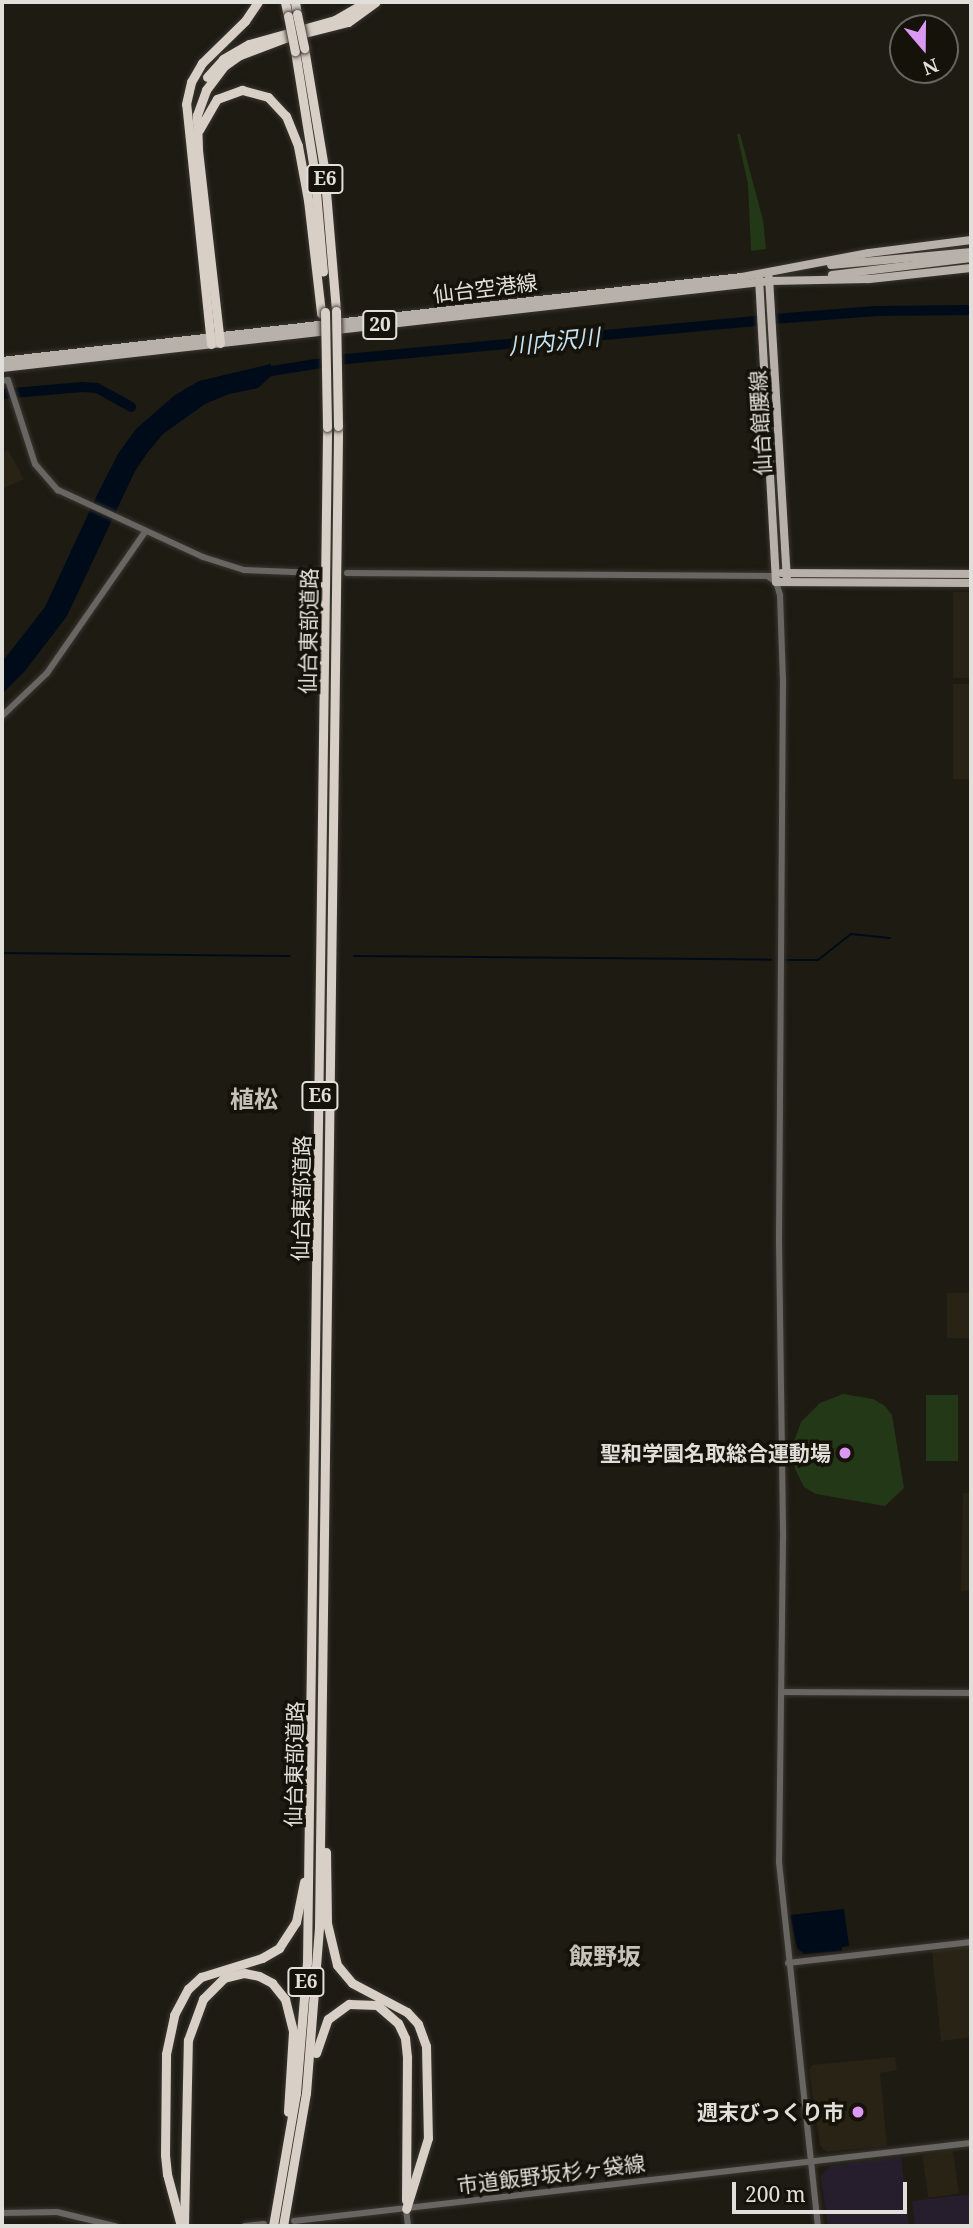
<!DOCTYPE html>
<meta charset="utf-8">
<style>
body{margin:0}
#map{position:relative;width:973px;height:2228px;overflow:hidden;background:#1e1b13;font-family:"Noto Serif","Noto Sans JP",serif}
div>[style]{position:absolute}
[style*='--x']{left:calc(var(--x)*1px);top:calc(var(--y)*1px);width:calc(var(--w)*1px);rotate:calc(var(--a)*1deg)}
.built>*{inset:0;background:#292315;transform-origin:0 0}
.industrial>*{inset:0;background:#271e2d}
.green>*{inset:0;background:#233816;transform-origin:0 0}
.water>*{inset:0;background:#000b19}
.stream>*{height:2px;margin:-1px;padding:0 1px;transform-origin:1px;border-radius:1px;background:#000b19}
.river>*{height:10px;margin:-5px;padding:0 5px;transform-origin:5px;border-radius:5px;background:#000b19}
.roads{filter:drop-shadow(0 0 2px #39362f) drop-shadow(0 0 2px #39362f)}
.minor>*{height:6px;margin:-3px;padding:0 3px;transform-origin:3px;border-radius:3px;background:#696562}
.major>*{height:8px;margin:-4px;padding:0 4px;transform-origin:4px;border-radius:4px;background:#b8b1a9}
.highway>*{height:9px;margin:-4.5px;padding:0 4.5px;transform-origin:4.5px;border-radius:4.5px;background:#d8cfc6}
.bridges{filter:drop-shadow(0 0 2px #39362f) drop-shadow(0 0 2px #39362f)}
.highway-bridge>*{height:9px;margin:-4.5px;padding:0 4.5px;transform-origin:4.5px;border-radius:4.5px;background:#d8cfc6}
.dots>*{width:19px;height:19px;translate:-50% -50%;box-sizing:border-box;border:4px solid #15120a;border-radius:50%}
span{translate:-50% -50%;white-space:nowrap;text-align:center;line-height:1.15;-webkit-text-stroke:7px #15120a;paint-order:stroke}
.shield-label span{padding:2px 5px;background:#15120a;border:2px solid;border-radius:5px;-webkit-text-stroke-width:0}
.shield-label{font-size:19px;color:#e1dfd9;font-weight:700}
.street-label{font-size:21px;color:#e1dfd9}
.poi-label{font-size:21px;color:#e1dfd9;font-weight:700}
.right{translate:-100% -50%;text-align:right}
.water-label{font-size:23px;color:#c5e2f5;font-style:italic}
.quarter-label{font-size:24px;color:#c6c2b7;font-weight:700}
.frame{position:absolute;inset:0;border:4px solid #e1dfd9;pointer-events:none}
.north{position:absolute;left:889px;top:14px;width:70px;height:70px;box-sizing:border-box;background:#15120a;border:2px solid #67645d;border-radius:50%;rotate:160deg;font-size:19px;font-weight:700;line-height:28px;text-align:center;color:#e1dfd9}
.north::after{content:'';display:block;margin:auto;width:24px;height:32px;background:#dc99f4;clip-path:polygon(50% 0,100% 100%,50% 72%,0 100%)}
.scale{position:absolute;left:732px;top:2182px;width:175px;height:32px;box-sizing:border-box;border:4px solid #e1dfd9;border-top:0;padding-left:9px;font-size:21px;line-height:24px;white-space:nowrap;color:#e1dfd9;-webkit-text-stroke:5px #15120a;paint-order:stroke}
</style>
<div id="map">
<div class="built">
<i style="clip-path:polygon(8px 450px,24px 479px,2px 489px,2px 453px)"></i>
<i style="left:953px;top:592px;width:18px;height:86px"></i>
<i style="left:953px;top:684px;width:18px;height:95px"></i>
<i style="left:947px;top:1293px;width:24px;height:45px"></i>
<i style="clip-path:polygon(963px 1493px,971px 1493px,971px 1590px,961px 1591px)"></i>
<i style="clip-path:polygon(971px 1946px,971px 2037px,941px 2041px,932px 1951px)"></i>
<i style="clip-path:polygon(895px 2057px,897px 2070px,880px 2073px,887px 2146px,826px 2152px,820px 2145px,809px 2070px,812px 2065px)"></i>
<i style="left:953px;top:2151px;width:43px;height:31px;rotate:82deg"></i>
</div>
<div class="industrial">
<i style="clip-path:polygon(901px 2157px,909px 2226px,828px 2226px,821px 2176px,830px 2166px)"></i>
<i style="clip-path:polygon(971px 2194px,971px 2226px,915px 2226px,912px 2201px)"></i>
</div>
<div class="green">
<i style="clip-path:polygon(737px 134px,740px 134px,763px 220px,766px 249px,751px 251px,748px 184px)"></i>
<i style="clip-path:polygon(843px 1394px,873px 1399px,885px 1406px,892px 1415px,904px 1488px,885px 1506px,816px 1494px,804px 1487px,795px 1469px,792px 1447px,801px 1422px,820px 1403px)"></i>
<i style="left:926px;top:1395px;width:32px;height:66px"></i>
</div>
<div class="water">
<i style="clip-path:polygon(271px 364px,271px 376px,258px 388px,229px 394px,205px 404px,163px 434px,148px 452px,135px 471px,67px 616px,25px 671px,2px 694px,2px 662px,45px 607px,98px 493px,118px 454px,136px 429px,175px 395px,199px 381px)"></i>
<i style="clip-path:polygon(844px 1909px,849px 1946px,842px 1947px,842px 1951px,804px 1954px,797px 1948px,790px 1915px)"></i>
</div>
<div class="stream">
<i style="--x:2;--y:953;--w:288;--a:0.6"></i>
<i style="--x:354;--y:956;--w:417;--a:0.5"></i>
<i style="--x:785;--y:960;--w:33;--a:0"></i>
<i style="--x:818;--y:960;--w:42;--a:-38.2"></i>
<i style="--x:851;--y:934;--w:39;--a:6"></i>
</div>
<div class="river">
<i style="--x:259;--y:373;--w:88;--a:-9.1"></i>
<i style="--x:346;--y:359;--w:430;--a:-5.3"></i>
<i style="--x:774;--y:319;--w:102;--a:-4.5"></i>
<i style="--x:876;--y:311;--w:95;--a:-0.6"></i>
<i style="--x:2;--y:394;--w:80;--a:-5"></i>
<i style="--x:82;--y:387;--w:15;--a:4"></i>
<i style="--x:97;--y:388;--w:39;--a:29"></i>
</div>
<div class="roads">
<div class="minor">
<i style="--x:2;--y:381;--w:6;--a:-9"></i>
<i style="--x:8;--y:380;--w:88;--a:72.2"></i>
<i style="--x:35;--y:464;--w:35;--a:49"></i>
<i style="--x:58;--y:490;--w:160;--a:24.8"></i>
<i style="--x:203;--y:557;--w:43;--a:17.6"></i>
<i style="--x:244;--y:570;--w:73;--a:2.4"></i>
<i style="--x:347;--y:573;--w:424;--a:0.4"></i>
<i style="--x:769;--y:577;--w:9;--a:36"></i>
<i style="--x:776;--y:582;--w:14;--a:73"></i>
<i style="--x:780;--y:595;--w:84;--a:88"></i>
<i style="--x:783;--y:679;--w:563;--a:90.41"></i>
<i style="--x:779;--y:1242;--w:296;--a:89.2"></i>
<i style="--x:783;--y:1538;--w:324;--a:90.7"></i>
<i style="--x:779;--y:1862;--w:366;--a:83.9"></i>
<i style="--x:2;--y:716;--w:62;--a:-43.7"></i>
<i style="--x:47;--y:673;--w:172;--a:-55.2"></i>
<i style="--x:782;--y:1692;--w:189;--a:0.3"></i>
<i style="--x:788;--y:1963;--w:184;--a:-6.5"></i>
<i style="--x:406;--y:2209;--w:17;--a:83"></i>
<i style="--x:2;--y:2213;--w:55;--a:-1"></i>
<i style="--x:57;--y:2212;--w:60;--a:13.6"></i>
<i style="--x:294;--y:2221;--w:681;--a:-6.57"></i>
<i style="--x:245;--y:2226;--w:19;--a:-6"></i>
</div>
<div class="major">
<i style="--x:831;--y:265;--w:141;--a:-5.3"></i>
<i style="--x:832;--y:275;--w:140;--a:-7"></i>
<i style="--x:759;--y:278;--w:304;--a:86.8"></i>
<i style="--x:776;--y:582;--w:195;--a:0.3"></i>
<i style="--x:769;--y:278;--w:304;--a:86.6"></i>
<i style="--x:2;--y:361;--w:745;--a:-6.48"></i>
<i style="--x:742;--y:277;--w:129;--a:-10.7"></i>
<i style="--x:869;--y:253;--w:103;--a:-7.3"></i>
<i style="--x:2;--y:368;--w:773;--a:-6.46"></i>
<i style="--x:770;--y:281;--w:99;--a:-1.2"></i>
<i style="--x:869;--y:279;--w:103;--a:-6.2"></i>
<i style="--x:782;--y:573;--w:189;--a:0.3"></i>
</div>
<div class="highway">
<i style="--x:285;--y:2;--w:14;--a:78"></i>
<i style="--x:295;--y:2;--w:12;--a:81"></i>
<i style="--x:304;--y:48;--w:122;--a:80.5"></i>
<i style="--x:324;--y:168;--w:144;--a:85.2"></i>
<i style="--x:295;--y:51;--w:120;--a:80.9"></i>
<i style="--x:314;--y:169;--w:103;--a:85"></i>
<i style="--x:207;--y:77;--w:24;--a:-48"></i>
<i style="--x:223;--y:59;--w:30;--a:-30"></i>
<i style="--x:249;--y:44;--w:89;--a:-15.6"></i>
<i style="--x:335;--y:20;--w:36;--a:-30"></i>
<i style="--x:199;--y:130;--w:36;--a:-60"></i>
<i style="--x:217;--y:99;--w:27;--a:-20"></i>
<i style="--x:242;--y:90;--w:27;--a:15"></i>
<i style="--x:268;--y:97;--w:26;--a:47"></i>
<i style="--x:286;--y:116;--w:32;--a:68"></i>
<i style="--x:298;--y:146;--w:55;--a:79.5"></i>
<i style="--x:308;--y:200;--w:114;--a:83.4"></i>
<i style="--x:220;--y:343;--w:195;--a:-96.5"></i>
<i style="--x:198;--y:149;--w:34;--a:-92"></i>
<i style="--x:197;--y:115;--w:27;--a:-70"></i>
<i style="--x:206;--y:90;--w:30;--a:-53"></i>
<i style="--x:224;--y:66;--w:19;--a:-35"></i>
<i style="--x:240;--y:55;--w:48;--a:-20.7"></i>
<i style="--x:285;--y:38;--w:65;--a:-14.3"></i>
<i style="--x:348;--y:22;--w:34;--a:-36"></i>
<i style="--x:211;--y:344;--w:241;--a:-95.9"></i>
<i style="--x:186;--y:104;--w:23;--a:-77"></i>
<i style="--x:191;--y:82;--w:22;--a:-60"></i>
<i style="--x:202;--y:63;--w:60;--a:-44.3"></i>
<i style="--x:245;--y:21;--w:23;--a:-56"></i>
<i style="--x:326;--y:1852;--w:71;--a:89.2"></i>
<i style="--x:327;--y:1923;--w:43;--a:76.6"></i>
<i style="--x:337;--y:1965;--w:23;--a:50"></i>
<i style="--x:352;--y:1983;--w:62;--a:27.8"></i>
<i style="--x:407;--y:2012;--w:16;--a:47"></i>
<i style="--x:418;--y:2024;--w:23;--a:70"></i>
<i style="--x:426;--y:2046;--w:92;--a:88.8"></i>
<i style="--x:428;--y:2138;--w:74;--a:107.2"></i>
<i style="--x:316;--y:2053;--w:36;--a:-71"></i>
<i style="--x:328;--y:2019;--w:26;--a:-36"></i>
<i style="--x:349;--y:2004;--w:28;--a:2"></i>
<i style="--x:377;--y:2005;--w:28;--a:41"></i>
<i style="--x:398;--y:2023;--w:17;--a:65"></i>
<i style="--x:405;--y:2038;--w:19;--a:84"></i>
<i style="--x:407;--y:2057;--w:143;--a:90.4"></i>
<i style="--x:181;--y:2226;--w:54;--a:-105.1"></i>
<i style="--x:167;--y:2174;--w:19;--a:-96"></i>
<i style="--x:165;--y:2155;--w:101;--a:-89.4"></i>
<i style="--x:166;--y:2054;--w:40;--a:-78"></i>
<i style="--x:174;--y:2015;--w:30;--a:-62"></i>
<i style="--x:188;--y:1989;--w:18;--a:-43"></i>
<i style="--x:201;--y:1977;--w:64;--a:-17.3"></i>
<i style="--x:262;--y:1958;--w:20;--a:-30"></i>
<i style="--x:279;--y:1948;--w:31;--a:-57"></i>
<i style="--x:296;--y:1922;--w:41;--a:-78.7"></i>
<i style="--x:184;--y:2226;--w:186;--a:-88.8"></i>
<i style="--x:188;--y:2040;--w:44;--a:-69.9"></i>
<i style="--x:203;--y:1999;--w:30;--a:-45"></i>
<i style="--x:224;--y:1978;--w:21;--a:-14"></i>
<i style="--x:244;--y:1973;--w:15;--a:11"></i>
<i style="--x:259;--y:1976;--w:15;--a:28"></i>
<i style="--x:272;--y:1983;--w:21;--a:51"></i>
<i style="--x:285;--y:1999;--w:34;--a:76"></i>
<i style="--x:293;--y:2032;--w:80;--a:93.6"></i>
<i style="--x:273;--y:2226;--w:135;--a:-80.2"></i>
<i style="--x:296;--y:2093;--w:131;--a:-85.2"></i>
<i style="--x:307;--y:1962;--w:1535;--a:-89.25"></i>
<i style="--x:283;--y:2226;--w:135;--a:-80.2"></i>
<i style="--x:306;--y:2093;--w:167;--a:-85.5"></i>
<i style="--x:319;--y:1927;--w:1501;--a:-89.27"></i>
</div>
</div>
<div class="bridges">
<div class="highway-bridge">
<i style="--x:297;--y:14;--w:35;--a:78"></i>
<i style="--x:288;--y:16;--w:36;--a:79"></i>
<i style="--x:336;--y:311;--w:115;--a:89"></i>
<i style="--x:325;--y:312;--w:115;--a:89"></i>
</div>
</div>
<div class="dots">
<i style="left:845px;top:1453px;background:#dc99f4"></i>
<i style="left:858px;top:2112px;background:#dc99f4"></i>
</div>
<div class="shield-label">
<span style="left:325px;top:179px">E6</span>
<span style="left:380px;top:325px">20</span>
<span style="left:320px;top:1096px">E6</span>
<span style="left:306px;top:1982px">E6</span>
</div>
<div class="street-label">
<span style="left:485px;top:288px;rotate:-7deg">仙台空港線</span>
<span style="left:760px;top:423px;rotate:-93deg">仙台館腰線</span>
<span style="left:308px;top:631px;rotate:-89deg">仙台東部道路</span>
<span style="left:301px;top:1198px;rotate:-89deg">仙台東部道路</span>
<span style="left:294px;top:1764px;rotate:-89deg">仙台東部道路</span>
<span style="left:551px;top:2174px;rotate:-7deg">市道飯野坂杉ヶ袋線</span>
</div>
<div class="poi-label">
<span class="right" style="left:831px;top:1453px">聖和学園名取総合運動場</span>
<span class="right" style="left:844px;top:2112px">週末びっくり市</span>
</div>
<div class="water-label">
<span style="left:554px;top:341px;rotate:-6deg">川内沢川</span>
</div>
<div class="quarter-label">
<span style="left:254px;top:1099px">植松</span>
<span style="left:605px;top:1956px">飯野坂</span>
</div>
<div class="frame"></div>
<div class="north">N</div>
<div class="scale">200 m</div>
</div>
